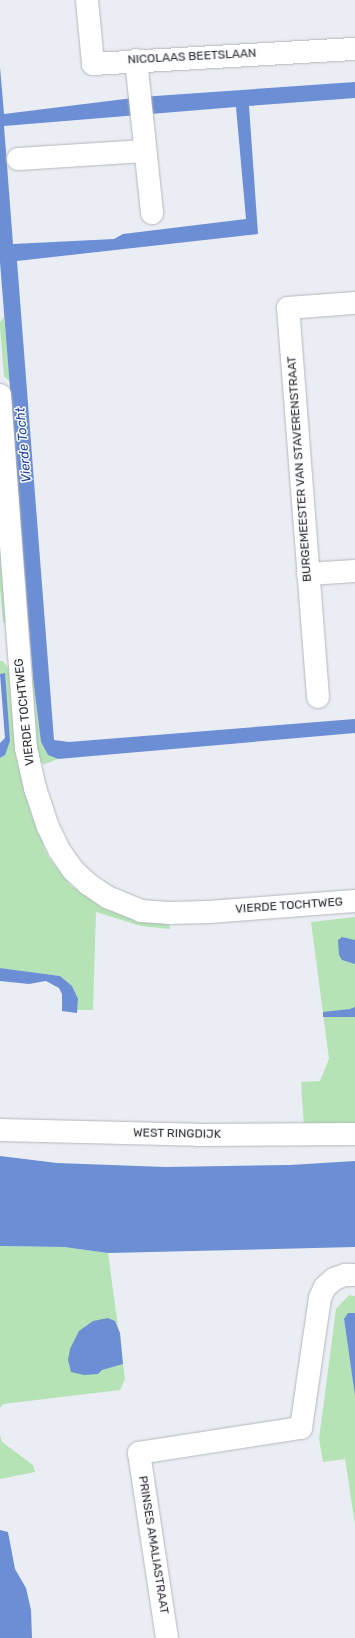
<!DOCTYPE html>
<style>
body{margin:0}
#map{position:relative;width:355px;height:1638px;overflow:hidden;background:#eaeef4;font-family:Rubik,sans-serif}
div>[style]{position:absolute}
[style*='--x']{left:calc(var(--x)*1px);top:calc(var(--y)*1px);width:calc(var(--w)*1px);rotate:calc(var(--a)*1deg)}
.green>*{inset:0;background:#b5e3b6}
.water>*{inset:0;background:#6c8ed4}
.roads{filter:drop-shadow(0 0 1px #b3b7bc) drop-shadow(0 0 1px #b3b7bc)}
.minor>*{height:22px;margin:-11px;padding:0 11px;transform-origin:11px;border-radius:11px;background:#fff}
span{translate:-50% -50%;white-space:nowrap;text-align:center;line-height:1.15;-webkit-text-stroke:3px #f9fbff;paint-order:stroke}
.street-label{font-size:12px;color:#2d2e31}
.water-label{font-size:13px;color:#204396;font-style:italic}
</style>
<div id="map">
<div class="green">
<i style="clip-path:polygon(4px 317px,10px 382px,4px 376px,0 328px,0 322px)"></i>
<i style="clip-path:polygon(0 494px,9px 619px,3px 623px,0 587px)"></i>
<i style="clip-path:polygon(0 661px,3px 661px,13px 675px,44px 848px,49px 858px,70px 885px,96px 903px,118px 913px,169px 919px,170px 929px,141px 926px,96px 912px,93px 1010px,77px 1010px,78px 999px,60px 976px,0 968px,0 758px,5px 755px,5px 673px,0 674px)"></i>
<i style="clip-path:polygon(33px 678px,41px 742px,48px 755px,58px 759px,45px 764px,36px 762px,27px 685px)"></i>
<i style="clip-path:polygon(355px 917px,355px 1125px,304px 1127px,301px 1082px,320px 1081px,329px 1059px,311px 922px)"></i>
<i style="clip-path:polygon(0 1246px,64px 1247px,108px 1253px,125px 1379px,120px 1390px,3px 1404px,0 1408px)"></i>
<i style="clip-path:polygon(349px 1295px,355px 1296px,355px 1313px,348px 1313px,344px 1320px,355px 1396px,355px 1524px,345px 1459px,323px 1462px,319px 1439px,336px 1309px)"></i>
<i style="clip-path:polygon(0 1435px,2px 1442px,33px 1465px,35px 1472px,0 1479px)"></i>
</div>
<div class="water">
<i style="clip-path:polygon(evenodd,0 67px,4px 114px,141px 97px,355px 82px,355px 98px,249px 106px,258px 234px,17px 261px,54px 740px,69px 742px,355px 719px,355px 733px,58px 759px,48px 755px,41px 742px,33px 678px,0 262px,0 67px,236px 107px,246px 219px,123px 234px,114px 239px,13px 244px,4px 126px,236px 107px)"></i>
<i style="clip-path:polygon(5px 673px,10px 741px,5px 755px,0 758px,0 743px,5px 738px,0 674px)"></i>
<i style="clip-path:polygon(342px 937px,355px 940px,355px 964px,342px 960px,339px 955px,338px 940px)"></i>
<i style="clip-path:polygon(0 968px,60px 976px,72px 986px,78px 999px,77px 1013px,62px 1011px,62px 994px,59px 988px,46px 981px,29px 984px,0 981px)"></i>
<i style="clip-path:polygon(355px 1007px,355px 1017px,323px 1017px,323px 1012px,350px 1009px)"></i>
<i style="clip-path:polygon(0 1156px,57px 1163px,165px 1167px,290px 1165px,355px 1161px,355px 1247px,108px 1253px,64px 1247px,0 1246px)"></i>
<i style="clip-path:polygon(348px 1313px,355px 1313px,355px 1396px,344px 1319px)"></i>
<i style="clip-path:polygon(108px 1318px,115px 1321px,120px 1333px,123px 1364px,102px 1370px,98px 1374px,84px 1375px,71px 1372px,68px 1360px,70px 1349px,79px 1331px,93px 1321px)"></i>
<i style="clip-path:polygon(0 1530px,8px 1532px,15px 1569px,26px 1588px,31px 1610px,32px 1638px,0 1638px)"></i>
</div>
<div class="roads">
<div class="minor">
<i style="--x:87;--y:0;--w:64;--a:84.6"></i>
<i style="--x:93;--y:64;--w:262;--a:-3.3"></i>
<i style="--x:136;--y:60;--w:154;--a:84"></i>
<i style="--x:18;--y:159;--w:127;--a:-3.6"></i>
<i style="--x:0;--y:395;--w:354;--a:85.8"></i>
<i style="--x:26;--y:748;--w:41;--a:77.3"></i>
<i style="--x:35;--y:788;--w:41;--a:71.6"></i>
<i style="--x:48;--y:827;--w:25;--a:64"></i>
<i style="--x:59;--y:850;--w:24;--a:55"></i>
<i style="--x:73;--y:870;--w:21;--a:43"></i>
<i style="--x:88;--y:884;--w:23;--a:34"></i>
<i style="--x:107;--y:897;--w:37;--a:22"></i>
<i style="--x:141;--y:911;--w:27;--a:4"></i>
<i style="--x:168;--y:913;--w:41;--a:-1.4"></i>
<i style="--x:209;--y:912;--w:146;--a:-4.3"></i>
<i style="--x:308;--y:574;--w:47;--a:-3.7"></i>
<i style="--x:318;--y:697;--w:390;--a:-94.4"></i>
<i style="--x:288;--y:308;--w:67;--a:-4.3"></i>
<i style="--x:0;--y:1130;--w:198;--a:1.4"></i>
<i style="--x:198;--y:1135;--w:157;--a:-0.4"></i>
<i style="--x:167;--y:1638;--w:187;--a:-98.6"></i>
<i style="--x:139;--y:1453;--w:164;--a:-8.8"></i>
<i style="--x:301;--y:1428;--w:131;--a:-81.7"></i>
<i style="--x:320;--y:1298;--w:12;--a:-66"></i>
<i style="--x:325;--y:1287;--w:12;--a:-42"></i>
<i style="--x:334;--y:1279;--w:12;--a:-20"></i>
<i style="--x:345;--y:1275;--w:10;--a:0"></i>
</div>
</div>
<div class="street-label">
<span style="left:192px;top:57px;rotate:-3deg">NICOLAAS BEETSLAAN</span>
<span style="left:300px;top:469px;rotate:-94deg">BURGEMEESTER VAN STAVERENSTRAAT</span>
<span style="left:25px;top:712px;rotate:-96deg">VIERDE TOCHTWEG</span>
<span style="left:289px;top:906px;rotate:-4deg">VIERDE TOCHTWEG</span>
<span style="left:177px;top:1134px;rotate:1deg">WEST RINGDIJK</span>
<span style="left:153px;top:1545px;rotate:81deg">PRINSES AMALIASTRAAT</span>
</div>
<div class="water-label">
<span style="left:24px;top:445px;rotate:-95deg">Vierde Tocht</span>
</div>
</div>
